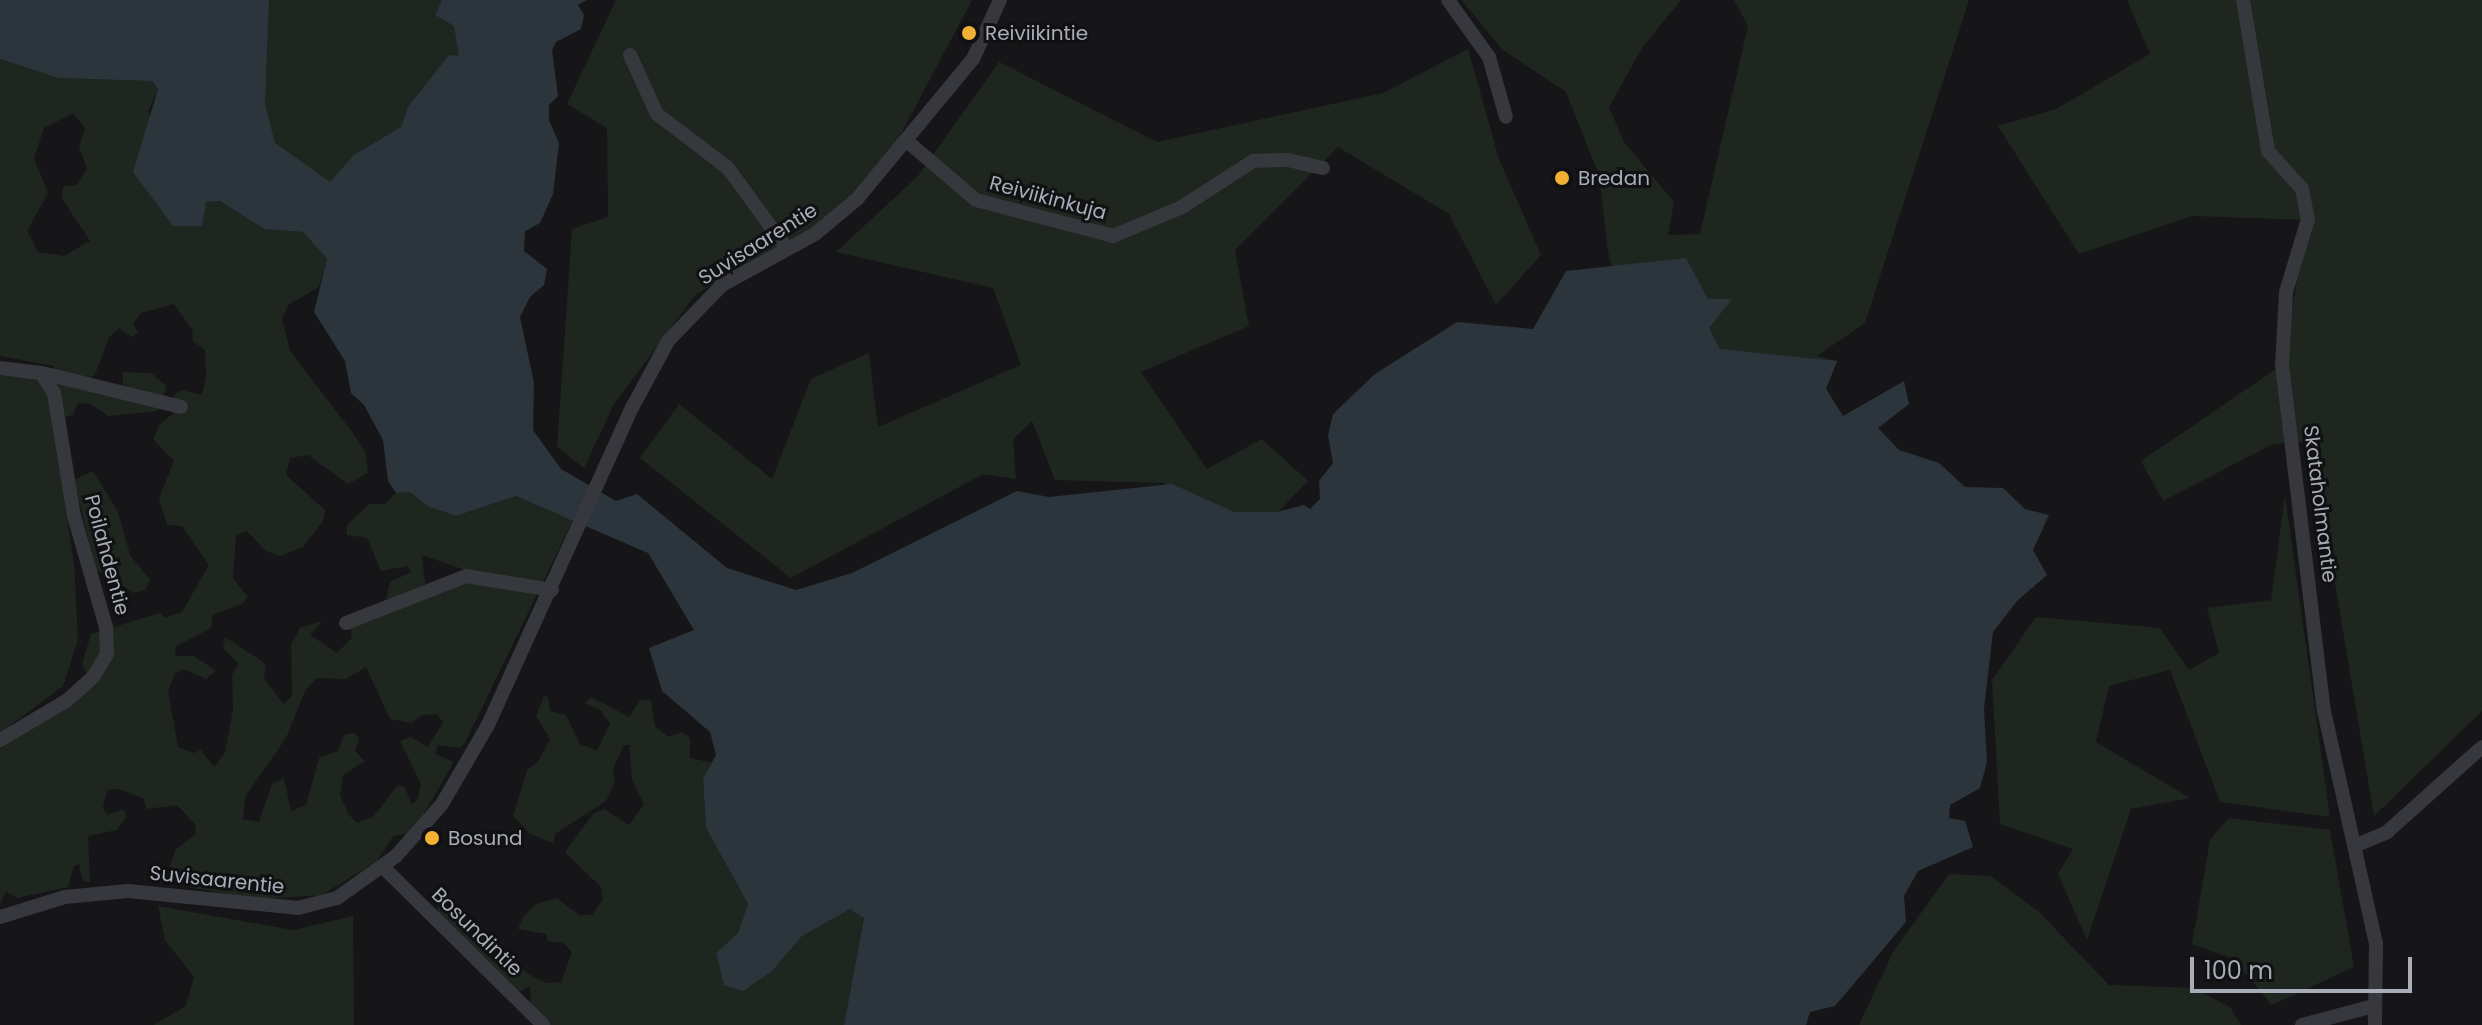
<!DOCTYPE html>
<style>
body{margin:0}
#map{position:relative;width:2482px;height:1025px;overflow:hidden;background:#161618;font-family:Poppins,sans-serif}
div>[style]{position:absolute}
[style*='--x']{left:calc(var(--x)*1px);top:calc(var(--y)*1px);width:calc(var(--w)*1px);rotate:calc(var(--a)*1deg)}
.green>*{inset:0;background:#1e261f}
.water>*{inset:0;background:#2c353c}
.minor>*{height:14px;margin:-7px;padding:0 7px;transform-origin:7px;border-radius:7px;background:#37383d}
.dots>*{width:22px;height:22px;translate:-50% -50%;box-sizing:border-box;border:4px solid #111113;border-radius:50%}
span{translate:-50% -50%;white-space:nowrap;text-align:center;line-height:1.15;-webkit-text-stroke:6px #111113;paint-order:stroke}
.poi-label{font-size:20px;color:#a8adb8}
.left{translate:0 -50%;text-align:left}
.street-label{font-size:20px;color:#a8adb8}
.scale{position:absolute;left:2190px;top:957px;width:222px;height:36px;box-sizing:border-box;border:4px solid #a8adb8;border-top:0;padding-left:10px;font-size:24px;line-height:28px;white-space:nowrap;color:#a8adb8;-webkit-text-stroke:6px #111113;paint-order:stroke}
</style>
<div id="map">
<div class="green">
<i style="clip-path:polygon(269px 0,442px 0,435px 15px,480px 40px,366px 187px,305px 181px,246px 117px,266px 80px)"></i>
<i style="clip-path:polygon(616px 0,972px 0,895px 145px,829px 220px,696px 294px,614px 404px,584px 468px,557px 447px,572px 229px,608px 217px,607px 128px,567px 104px)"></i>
<i style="clip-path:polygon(1461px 0,1681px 0,1642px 48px,1609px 107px,1624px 142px,1674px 202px,1668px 235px,1700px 234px,1748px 26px,1734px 0,1969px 0,1865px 323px,1817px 356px,1837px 361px,1826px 389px,1831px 396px,1811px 406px,1621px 300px,1608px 252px,1599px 175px,1566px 92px,1502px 49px)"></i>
<i style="clip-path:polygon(2127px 0,2482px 0,2482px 711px,2374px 816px,2311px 441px,2273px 444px,2163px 501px,2141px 461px,2282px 365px,2308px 220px,2192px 216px,2079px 254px,1998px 126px,2056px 109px,2150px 54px)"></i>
<i style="clip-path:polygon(1468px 49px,1499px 159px,1541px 255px,1496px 305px,1449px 214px,1338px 147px,1235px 250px,1249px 326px,1141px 372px,1207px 469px,1262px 439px,1308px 481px,1279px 511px,1304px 505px,1293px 555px,1163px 483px,1055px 480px,1032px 421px,1013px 439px,1016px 479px,983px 474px,791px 578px,640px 458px,679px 404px,772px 479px,811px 379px,869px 353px,878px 427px,1021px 365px,993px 288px,836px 252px,918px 176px,999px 62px,1157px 142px,1383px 93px)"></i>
<i style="clip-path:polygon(evenodd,0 59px,58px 78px,152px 81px,158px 89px,148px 112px,206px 202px,220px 201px,264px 229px,303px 232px,327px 259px,319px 287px,288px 305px,282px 319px,290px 351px,353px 433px,366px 454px,368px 473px,348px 484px,308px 455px,290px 458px,286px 475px,325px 510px,323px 521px,303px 547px,280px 556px,266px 551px,247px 531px,236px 536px,233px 578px,247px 596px,244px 603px,213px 615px,211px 628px,175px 647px,176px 656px,194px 656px,216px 671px,206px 679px,184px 669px,175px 674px,168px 691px,178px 747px,194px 753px,201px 750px,214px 767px,225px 753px,233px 709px,232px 675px,239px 664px,223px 648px,225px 637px,266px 664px,264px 679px,284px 704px,292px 696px,291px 644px,300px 628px,322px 621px,310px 635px,337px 653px,352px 638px,350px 625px,465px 570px,422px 555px,425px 584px,386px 600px,390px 582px,411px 572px,408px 566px,381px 571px,367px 538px,347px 535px,347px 525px,369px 504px,385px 504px,396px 493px,410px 492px,427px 506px,456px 516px,516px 496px,573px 520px,465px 743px,460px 748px,438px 745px,435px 754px,454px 762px,423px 815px,406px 834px,393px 836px,377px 861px,322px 895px,261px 899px,151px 881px,148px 872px,168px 870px,176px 849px,196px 834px,195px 824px,177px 805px,147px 809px,143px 798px,118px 789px,107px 790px,103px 808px,107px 815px,123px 809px,127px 816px,117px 830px,88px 836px,90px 882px,83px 881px,79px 864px,74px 866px,68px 887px,17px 898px,6px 892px,0 904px,0 743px,88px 676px,82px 664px,91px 634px,160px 613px,165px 618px,182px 612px,209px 565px,182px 526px,167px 525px,159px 498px,174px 461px,153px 439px,160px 424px,176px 411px,174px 395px,181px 390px,202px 395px,206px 377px,205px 350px,193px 341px,192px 329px,174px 304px,141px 313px,133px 323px,138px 333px,131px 337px,119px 328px,109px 337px,95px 375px,84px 380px,137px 392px,123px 384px,123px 372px,151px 373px,167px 386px,157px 411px,108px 416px,91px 404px,78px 403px,73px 415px,62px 418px,54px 366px,0 356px,0 59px,73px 113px,85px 128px,79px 147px,87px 168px,77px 185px,64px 186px,61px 197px,90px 241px,64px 256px,38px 252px,27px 231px,48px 193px,34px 158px,44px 128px,73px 113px,0 59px,366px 667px,390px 719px,411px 723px,422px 715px,437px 714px,443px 722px,428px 747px,411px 737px,400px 741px,421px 784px,417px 801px,411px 804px,405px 787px,398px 785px,373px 817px,357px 823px,349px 815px,340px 795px,343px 775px,365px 761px,355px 751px,359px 738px,354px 733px,344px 735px,338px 751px,319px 758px,306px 805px,291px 811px,284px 778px,272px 784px,259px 822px,243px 819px,245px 797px,286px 738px,305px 691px,317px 678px,346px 679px,366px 667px)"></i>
<i style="clip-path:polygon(0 375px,36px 378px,47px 390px,74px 562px,78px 640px,63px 686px,0 733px)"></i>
<i style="clip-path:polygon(93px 471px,118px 512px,130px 555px,150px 580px,145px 590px,134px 593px,96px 569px,74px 480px)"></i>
<i style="clip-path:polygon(2285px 495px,2330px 817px,2220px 802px,2170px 670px,2109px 686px,2096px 742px,2190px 798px,2131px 809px,2087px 940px,2058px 874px,2073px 849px,2000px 824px,1992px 680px,2036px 617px,2160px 628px,2189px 670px,2219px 653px,2207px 608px,2271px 600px)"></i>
<i style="clip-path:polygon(544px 696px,548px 697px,550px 711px,566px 715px,580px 744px,597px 751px,610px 724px,601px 711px,585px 703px,591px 697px,629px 717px,641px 699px,651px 701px,655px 726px,668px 737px,682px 732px,690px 738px,690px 758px,713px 763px,703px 779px,706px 828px,748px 904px,738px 933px,716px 953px,773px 970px,802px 936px,828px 919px,850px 909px,864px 917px,844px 1025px,550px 1025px,531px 1008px,530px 986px,515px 994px,436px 913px,439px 903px,455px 911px,489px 934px,528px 974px,547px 983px,561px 982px,572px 952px,563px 943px,548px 941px,546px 934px,518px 929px,523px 917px,536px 904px,557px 898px,579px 915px,592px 915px,603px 899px,601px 887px,565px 852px,593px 814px,604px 809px,629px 825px,644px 804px,632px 780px,629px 745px,624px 745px,613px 769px,615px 782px,606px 801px,555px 834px,553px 843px,530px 834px,513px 816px,527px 770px,538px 762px,550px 739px,536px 716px)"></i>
<i style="clip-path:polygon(2229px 818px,2330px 830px,2354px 967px,2272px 1005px,2233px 959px,2192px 944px,2210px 840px)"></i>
<i style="clip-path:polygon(1949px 874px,1991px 876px,2038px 911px,2109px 985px,2193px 988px,2230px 1007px,2241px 1025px,1859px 1025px,1893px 952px)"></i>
<i style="clip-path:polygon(158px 906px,293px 930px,353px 916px,354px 1025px,154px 1025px,186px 1006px,194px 977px,165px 940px)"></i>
</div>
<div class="water">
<i style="clip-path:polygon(0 0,269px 0,265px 105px,275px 143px,330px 182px,354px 155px,401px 127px,408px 107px,449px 55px,459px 56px,454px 26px,435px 15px,442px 0,587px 0,578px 5px,584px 15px,581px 29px,556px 42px,552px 50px,558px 96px,549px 105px,549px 120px,559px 143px,553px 194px,540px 223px,525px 231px,524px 251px,547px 269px,544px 285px,530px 297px,520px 317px,534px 383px,533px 430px,561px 469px,616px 501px,637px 494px,727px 568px,796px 590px,852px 573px,1017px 491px,1049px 497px,1172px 484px,1234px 512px,1278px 512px,1304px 505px,1310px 509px,1320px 499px,1319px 481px,1333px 463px,1328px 435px,1333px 414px,1375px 374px,1457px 322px,1533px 329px,1566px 271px,1686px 258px,1708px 299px,1732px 299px,1709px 328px,1720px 349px,1837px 361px,1826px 389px,1843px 416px,1904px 381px,1909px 404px,1878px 428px,1899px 450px,1939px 463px,1965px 487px,2003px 488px,2025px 509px,2049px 515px,2033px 550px,2047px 575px,2017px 601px,1993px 632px,1984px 709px,1987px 762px,1980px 788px,1950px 805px,1949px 818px,1965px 821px,1973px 847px,1918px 871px,1904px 896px,1906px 922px,1835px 1006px,1810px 1012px,1806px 1025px,844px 1025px,864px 918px,850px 909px,802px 936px,773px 970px,743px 991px,724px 985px,716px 953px,738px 933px,748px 904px,706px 828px,703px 779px,716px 755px,710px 732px,662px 691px,649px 648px,694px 630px,648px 553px,516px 496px,456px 516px,427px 506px,410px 492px,396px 493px,388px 481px,383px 440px,364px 405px,351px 393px,345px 361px,314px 312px,327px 259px,303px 232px,264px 229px,220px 201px,206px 202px,202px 226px,173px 226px,133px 172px,158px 89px,152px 81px,58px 78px,0 59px)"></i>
</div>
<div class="minor">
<i style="--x:1448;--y:0;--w:70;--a:54.3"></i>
<i style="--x:1489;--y:57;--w:62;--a:74.2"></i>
<i style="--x:2243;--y:0;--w:153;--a:80.6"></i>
<i style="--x:2268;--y:151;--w:51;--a:48.2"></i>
<i style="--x:2302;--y:189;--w:31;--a:79"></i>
<i style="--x:2308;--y:219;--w:76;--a:106.8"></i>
<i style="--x:2286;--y:292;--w:73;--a:93.1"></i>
<i style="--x:2282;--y:365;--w:349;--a:83.1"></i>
<i style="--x:2324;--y:711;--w:238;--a:77.4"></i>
<i style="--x:2376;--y:943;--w:82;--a:90.7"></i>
<i style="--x:630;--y:55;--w:65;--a:65.4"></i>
<i style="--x:657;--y:114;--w:89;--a:37.3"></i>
<i style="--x:728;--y:168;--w:100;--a:53.9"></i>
<i style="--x:908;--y:142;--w:89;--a:40.5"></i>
<i style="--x:976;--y:200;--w:142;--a:14.7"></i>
<i style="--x:1113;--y:236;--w:75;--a:-22.8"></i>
<i style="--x:1182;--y:207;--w:85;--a:-32.9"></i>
<i style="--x:1253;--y:161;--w:35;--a:-2"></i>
<i style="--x:1288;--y:160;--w:36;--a:13"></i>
<i style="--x:0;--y:368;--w:41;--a:7"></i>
<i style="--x:41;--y:373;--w:24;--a:57"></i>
<i style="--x:54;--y:393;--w:125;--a:80.8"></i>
<i style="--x:74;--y:516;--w:116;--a:73.9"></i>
<i style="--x:106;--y:627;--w:27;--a:88"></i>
<i style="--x:107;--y:654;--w:27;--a:121"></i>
<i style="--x:93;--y:677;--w:36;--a:138"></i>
<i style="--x:66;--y:701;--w:77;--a:149.4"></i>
<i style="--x:42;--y:373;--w:143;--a:13.7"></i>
<i style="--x:346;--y:623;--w:129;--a:-21.4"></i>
<i style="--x:466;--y:576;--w:87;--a:9.2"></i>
<i style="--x:2357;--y:845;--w:33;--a:-23"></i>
<i style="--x:2387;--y:832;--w:127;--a:-41.8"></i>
<i style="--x:383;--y:867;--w:225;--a:44.6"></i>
<i style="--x:0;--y:917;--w:68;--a:-17.1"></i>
<i style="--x:65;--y:897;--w:63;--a:-5.4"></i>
<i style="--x:128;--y:891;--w:171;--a:5.7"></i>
<i style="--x:298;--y:908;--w:40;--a:-14.4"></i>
<i style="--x:337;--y:898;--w:72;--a:-35.4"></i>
<i style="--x:396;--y:856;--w:69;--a:-48.5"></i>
<i style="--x:442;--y:804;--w:91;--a:-59.8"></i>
<i style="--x:488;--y:725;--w:350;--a:-65.6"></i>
<i style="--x:633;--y:406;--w:74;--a:-61.7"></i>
<i style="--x:668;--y:341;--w:78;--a:-46"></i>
<i style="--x:722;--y:285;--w:106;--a:-28.7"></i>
<i style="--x:815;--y:234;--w:55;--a:-39.8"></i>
<i style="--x:857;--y:199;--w:182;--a:-50.4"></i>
<i style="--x:973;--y:59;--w:65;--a:-65.4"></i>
<i style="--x:2302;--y:1025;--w:74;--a:-14.8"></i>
</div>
<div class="dots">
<i style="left:969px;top:33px;background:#f2b134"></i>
<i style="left:1562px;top:178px;background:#f2b134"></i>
<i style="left:432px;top:838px;background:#f2b134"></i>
</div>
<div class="poi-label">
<span class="left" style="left:985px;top:33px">Reiviikintie</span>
<span class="left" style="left:1578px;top:178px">Bredan</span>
<span class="left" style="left:448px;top:838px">Bosund</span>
</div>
<div class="street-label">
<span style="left:1048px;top:198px;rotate:15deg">Reiviikinkuja</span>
<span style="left:758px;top:244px;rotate:-32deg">Suvisaarentie</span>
<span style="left:2320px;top:504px;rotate:83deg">Skataholmantie</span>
<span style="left:107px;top:555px;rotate:75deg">Poilahdentie</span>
<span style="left:217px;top:880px;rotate:6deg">Suvisaarentie</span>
<span style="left:477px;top:932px;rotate:44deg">Bosundintie</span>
</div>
<div class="scale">100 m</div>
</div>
